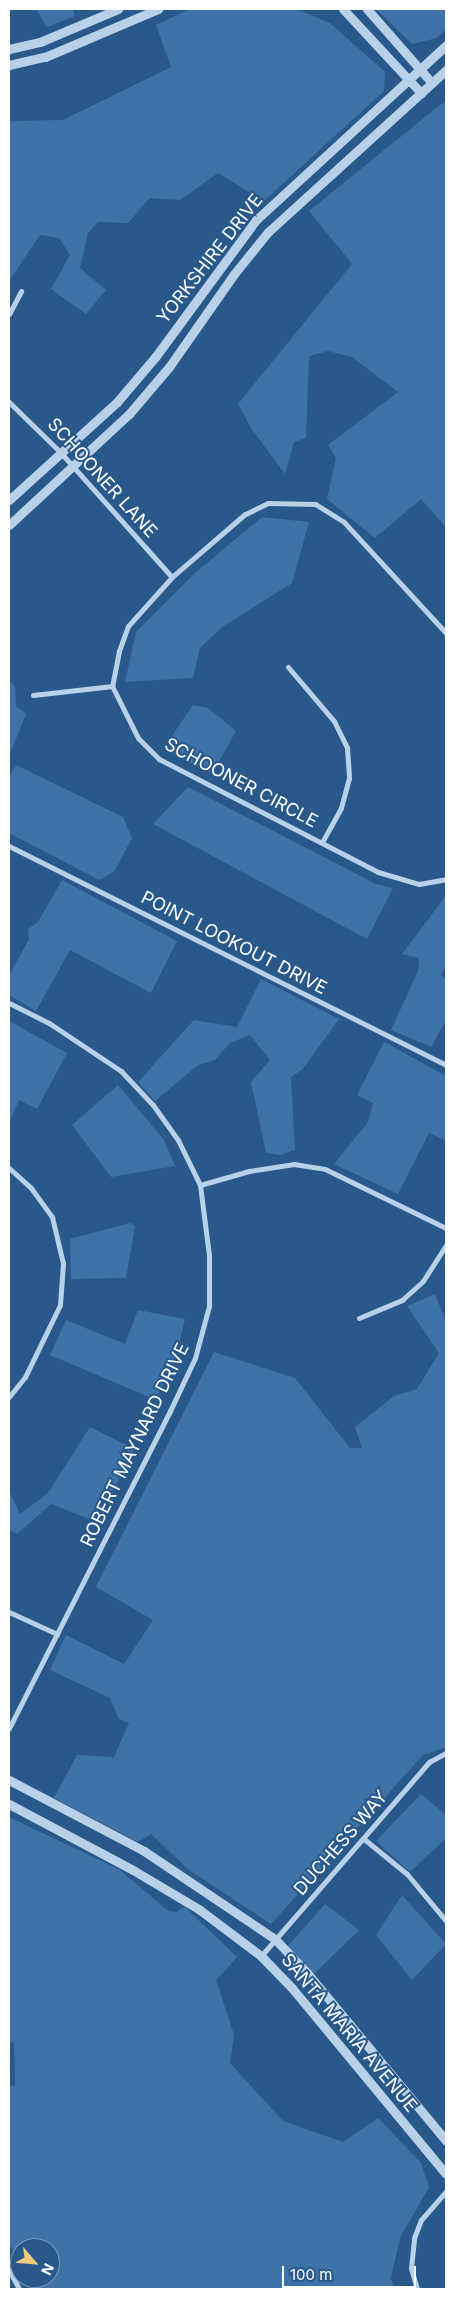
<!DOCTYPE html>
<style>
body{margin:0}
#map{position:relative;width:455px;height:2298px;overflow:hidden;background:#29598a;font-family:Inter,sans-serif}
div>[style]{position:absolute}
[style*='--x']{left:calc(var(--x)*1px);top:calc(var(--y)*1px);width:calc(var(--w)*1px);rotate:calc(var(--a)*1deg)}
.green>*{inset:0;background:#3e73a7}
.minor>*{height:5px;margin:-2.5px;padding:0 2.5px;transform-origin:2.5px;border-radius:2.5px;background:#b8d1e9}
.tertiary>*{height:9px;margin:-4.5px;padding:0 4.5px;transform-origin:4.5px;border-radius:4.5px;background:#b8d1e9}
span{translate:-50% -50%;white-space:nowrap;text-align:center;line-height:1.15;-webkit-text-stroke:4px #29598a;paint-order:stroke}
.street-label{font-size:18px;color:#fff}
.frame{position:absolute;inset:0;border:10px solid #fff;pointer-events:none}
.north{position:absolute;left:10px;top:2238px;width:50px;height:50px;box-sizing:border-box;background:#29598a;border:1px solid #7f9bb9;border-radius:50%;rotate:117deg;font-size:14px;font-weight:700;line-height:20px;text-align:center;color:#fff}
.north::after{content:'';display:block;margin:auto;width:18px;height:22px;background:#f0c97f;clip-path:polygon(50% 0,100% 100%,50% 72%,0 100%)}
.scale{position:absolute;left:282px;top:2266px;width:134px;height:22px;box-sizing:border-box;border:2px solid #fff;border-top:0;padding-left:6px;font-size:15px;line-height:18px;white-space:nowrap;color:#fff;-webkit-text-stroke:4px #29598a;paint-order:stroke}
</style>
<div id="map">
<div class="green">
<i style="clip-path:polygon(36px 9px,73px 9px,75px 16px,47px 27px)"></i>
<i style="clip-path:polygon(190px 9px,296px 9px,330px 23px,385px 72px,384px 91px,264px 201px,218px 173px,180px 200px,150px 198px,128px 223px,98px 222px,88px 233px,80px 268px,106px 290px,86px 314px,51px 289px,70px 255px,59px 238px,40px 235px,9px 281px,9px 121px,63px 120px,171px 67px,156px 25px)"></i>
<i style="clip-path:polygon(376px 9px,446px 9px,446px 29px,437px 38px,412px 44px)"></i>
<i style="clip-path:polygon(446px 100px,446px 527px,421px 499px,375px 538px,327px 499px,336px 458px,328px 445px,398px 392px,352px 357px,328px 351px,309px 356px,306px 438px,294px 442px,285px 474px,251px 428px,238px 404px,352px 264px,309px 211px)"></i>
<i style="clip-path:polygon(262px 517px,309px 522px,292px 583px,222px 627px,200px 648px,193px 678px,125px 682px,136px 632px,195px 573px)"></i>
<i style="clip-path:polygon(9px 681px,15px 686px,16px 706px,26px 714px,9px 756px)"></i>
<i style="clip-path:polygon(193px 705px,208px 708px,236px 731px,212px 774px,163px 749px)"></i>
<i style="clip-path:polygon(16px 765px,123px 817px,132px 838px,114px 872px,99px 880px,9px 833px,9px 778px)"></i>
<i style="clip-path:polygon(188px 787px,376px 884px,393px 888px,367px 939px,153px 824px)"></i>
<i style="clip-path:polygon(62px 880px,177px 941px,151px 993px,70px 950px,36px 1011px,9px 995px,9px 976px,29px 939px,28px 929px,38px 922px)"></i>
<i style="clip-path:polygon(445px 897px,446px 966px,441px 975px,446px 980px,446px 1020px,431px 1047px,391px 1030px,419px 969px,418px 958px,402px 954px)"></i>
<i style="clip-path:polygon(261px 979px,339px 1019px,302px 1070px,291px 1077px,295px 1150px,280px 1155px,266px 1153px,251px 1082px,270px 1060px,250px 1035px,230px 1043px,215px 1060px,198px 1065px,155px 1101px,138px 1082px,194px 1020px,237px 1027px)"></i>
<i style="clip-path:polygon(9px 1021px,67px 1053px,37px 1109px,19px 1100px,9px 1123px)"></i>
<i style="clip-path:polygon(384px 1042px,446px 1076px,446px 1141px,429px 1133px,398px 1194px,334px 1164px,368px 1122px,373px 1103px,357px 1095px)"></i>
<i style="clip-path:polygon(118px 1085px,164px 1140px,175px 1166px,111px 1177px,72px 1125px)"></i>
<i style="clip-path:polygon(130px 1223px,135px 1226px,126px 1278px,71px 1279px,70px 1239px)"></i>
<i style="clip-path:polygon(435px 1294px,446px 1322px,446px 1747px,423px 1755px,271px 1924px,189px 1870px,151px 1834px,138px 1842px,54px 1798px,77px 1755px,114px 1757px,129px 1723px,119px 1719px,110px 1698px,50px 1670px,66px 1635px,124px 1664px,153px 1620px,96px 1587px,214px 1352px,295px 1378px,350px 1448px,362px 1448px,355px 1427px,394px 1396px,417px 1389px,439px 1353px,407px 1306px)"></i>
<i style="clip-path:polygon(138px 1310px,185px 1319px,177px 1352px,156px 1400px,50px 1355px,66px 1320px,125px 1344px)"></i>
<i style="clip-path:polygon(90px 1427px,134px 1449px,97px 1522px,51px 1504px,17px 1534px,9px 1530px,9px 1491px,20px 1514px,48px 1493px)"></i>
<i style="clip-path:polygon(421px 1794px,446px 1815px,446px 1838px,410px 1872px,376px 1841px)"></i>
<i style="clip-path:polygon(9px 1817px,120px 1870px,168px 1911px,176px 1912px,185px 1907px,237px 1957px,216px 1980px,234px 2035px,230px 2063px,283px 2121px,343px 2142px,378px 2118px,421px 2163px,429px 2187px,400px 2238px,391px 2278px,394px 2289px,36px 2289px,29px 2278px,50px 2278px,50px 2248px,20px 2248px,20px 2263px,9px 2244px,9px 2086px,15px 2086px,14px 2043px,9px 2042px)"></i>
<i style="clip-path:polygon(402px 1895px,446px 1944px,412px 1980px,376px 1935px)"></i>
<i style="clip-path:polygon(325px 1904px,359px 1930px,314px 1974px,287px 1947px)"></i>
</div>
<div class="minor">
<i style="--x:9;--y:314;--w:26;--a:-62"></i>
<i style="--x:9;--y:402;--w:73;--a:44.4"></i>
<i style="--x:61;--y:453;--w:166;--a:48.2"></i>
<i style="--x:446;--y:633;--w:151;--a:-132.6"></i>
<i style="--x:344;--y:522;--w:34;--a:-148"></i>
<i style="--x:315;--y:504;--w:47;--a:-178.8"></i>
<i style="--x:268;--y:503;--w:25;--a:154"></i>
<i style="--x:245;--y:514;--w:96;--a:139.2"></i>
<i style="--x:172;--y:577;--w:66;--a:131.9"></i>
<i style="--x:128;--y:626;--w:27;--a:110"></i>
<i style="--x:119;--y:651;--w:36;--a:101"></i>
<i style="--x:112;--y:686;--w:58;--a:63.4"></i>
<i style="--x:138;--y:738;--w:30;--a:45"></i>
<i style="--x:159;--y:759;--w:246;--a:27.3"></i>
<i style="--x:378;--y:872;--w:43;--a:16.3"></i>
<i style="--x:419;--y:884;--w:27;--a:-10"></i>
<i style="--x:288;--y:667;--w:71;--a:49.6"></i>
<i style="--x:334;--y:721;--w:30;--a:64"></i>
<i style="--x:347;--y:748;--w:30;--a:86"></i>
<i style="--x:349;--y:778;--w:31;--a:105"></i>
<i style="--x:341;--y:808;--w:39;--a:119"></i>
<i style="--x:33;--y:695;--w:80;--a:-6.5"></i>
<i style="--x:9;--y:846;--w:489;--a:26.6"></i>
<i style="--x:9;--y:1003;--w:45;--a:26.6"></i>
<i style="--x:49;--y:1023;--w:87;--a:33.7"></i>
<i style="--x:121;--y:1071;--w:47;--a:46.7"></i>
<i style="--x:153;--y:1105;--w:43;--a:54.5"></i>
<i style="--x:178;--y:1140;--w:50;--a:63.9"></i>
<i style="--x:200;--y:1185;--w:71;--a:82.7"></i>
<i style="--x:209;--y:1255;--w:51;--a:90"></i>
<i style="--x:209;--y:1306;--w:54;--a:105.1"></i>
<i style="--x:195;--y:1358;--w:59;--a:115.3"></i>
<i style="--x:170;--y:1411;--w:356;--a:116.9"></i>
<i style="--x:9;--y:1168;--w:30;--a:42"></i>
<i style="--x:31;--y:1188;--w:36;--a:54"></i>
<i style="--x:52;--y:1217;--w:47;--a:76.6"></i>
<i style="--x:63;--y:1263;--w:42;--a:94.1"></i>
<i style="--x:60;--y:1305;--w:80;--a:115.9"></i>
<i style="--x:25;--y:1377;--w:26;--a:129"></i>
<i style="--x:200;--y:1185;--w:51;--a:-15.9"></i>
<i style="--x:249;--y:1171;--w:46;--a:-8.8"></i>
<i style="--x:294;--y:1164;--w:31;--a:9"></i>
<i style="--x:325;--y:1169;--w:135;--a:26"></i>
<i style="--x:359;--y:1318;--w:47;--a:-22.7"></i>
<i style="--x:402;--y:1300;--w:28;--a:-42"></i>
<i style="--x:423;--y:1281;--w:43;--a:-57.4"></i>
<i style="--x:9;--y:1612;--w:53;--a:24.6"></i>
<i style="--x:364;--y:1839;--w:55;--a:39.1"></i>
<i style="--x:407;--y:1874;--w:61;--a:50.3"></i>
<i style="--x:261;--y:1956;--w:257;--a:-49.1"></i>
<i style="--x:429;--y:1762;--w:19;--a:-28"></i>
<i style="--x:9;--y:2270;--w:21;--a:62"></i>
<i style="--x:417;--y:2289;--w:22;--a:-106"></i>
<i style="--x:411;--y:2268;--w:30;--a:-84"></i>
<i style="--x:414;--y:2238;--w:19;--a:-69"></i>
<i style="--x:421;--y:2220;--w:38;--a:-49"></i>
</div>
<div class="tertiary">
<i style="--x:343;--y:9;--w:115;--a:47.1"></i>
<i style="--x:367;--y:9;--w:98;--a:48.7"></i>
<i style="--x:9;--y:49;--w:32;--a:-13"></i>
<i style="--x:40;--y:42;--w:85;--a:-22.9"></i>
<i style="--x:9;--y:65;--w:37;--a:-13"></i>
<i style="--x:45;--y:57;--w:123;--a:-23"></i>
<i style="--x:9;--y:500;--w:146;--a:-42.2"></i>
<i style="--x:117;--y:402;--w:60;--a:-49.7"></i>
<i style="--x:156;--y:356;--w:169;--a:-53.7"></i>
<i style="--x:256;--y:220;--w:258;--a:-42.6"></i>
<i style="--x:9;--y:525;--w:163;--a:-42.8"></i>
<i style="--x:129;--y:414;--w:62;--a:-49.6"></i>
<i style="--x:169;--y:367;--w:113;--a:-55"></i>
<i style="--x:234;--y:274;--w:54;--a:-51"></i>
<i style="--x:268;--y:232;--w:241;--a:-42.3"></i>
<i style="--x:9;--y:1780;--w:153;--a:27.7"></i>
<i style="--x:144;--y:1851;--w:158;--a:33.9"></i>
<i style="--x:275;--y:1939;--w:48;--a:46.7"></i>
<i style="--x:308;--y:1974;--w:217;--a:50.4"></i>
<i style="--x:9;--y:1804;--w:140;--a:28"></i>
<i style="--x:133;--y:1870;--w:78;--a:30.8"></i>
<i style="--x:200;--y:1910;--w:76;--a:37"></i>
<i style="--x:261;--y:1956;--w:45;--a:45.9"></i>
<i style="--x:292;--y:1988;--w:241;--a:50.4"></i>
</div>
<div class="street-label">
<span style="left:210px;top:259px;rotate:-52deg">YORKSHIRE DRIVE</span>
<span style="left:102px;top:478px;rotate:48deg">SCHOONER LANE</span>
<span style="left:241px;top:783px;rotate:28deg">SCHOONER CIRCLE</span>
<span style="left:234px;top:943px;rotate:27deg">POINT LOOKOUT DRIVE</span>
<span style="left:135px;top:1445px;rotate:-64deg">ROBERT MAYNARD DRIVE</span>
<span style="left:341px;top:1843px;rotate:-49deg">DUCHESS WAY</span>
<span style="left:349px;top:2033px;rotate:50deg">SANTA MARIA AVENUE</span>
</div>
<div class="frame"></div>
<div class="north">N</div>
<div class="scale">100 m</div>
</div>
